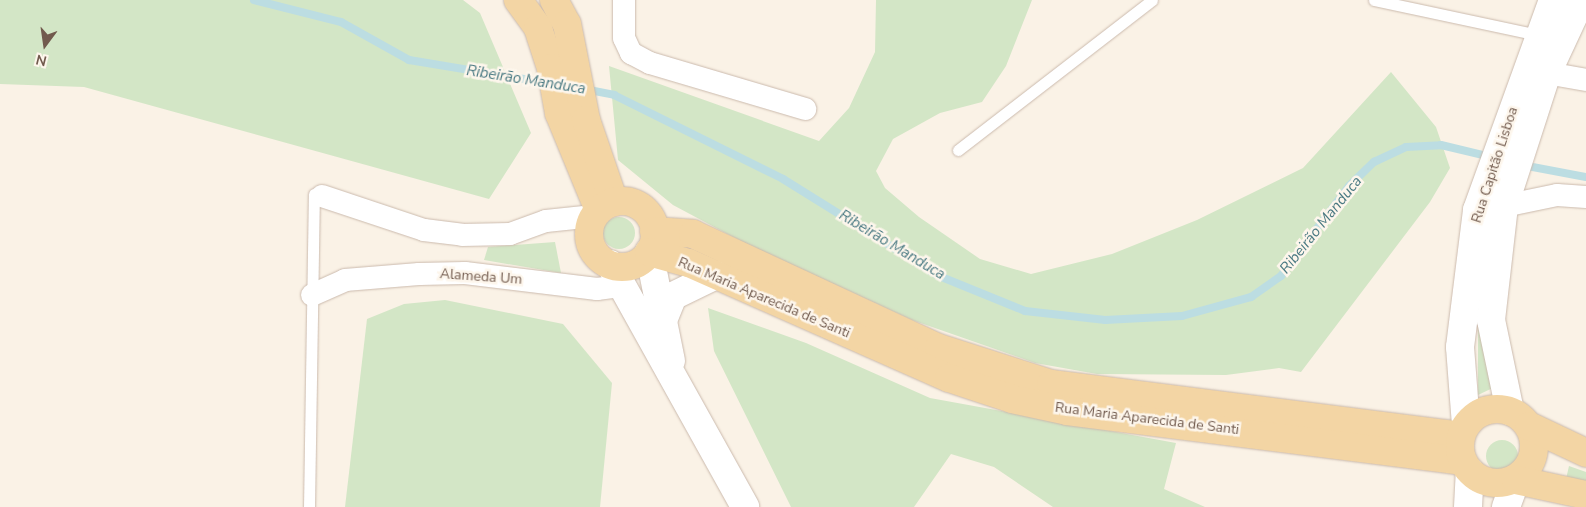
<!DOCTYPE html>
<meta charset="utf-8">
<style>
body{margin:0}
#map{position:relative;width:1586px;height:507px;overflow:hidden;background:#faf2e6;font-family:"Nunito Sans",sans-serif}
div>[style]{position:absolute}
[style*='--x']{left:calc(var(--x)*1px);top:calc(var(--y)*1px);width:calc(var(--w)*1px);rotate:calc(var(--a)*1deg)}
.green>*{inset:0;background:#d3e6c6}
.round{border-radius:50%}
.stream>*{height:8px;margin:-4px;padding:0 4px;transform-origin:4px;border-radius:4px;background:#bcdde2}
.roads{filter:drop-shadow(0 0 1px #cbbaad) drop-shadow(0 0 1px #cbbaad)}
.lane>*{height:11px;margin:-5.5px;padding:0 5.5px;transform-origin:5.5px;border-radius:5.5px;background:#fff}
.street>*{height:22px;margin:-11px;padding:0 11px;transform-origin:11px;border-radius:11px;background:#fff}
.secondary>*{height:28px;margin:-14px;padding:0 14px;transform-origin:14px;border-radius:14px;background:#fff}
.primary>*{height:28px;margin:-14px;padding:0 14px;transform-origin:14px;border-radius:14px;background:#f3d5a4}
.primary>.ring{margin:-14px;padding:0;box-sizing:content-box;background:none;border:28px solid #f3d5a4;border-radius:50%}
span{translate:-50% -50%;white-space:nowrap;text-align:center;line-height:1.15;-webkit-text-stroke:5px #fdf6ec;paint-order:stroke}
.street-label{font-size:14px;color:#715a4d}
.water-label{font-size:15px;color:#497982;font-style:italic}
.north{position:absolute;left:20px;top:20px;width:50px;height:50px;-webkit-text-stroke:4px #fdf6ec;paint-order:stroke;rotate:194deg;font-size:14px;font-weight:700;line-height:20px;text-align:center;color:#715a4d}
.north::after{content:'';display:block;margin:auto;width:18px;height:22px;background:#715a4d;clip-path:polygon(50% 0,100% 100%,50% 72%,0 100%)}
</style>
<div id="map">
<div class="green">
<i style="clip-path:polygon(0 0,463px 0,480px 13px,531px 133px,489px 199px,84px 87px,0 84px)"></i>
<i style="clip-path:polygon(876px 0,1032px 0,1006px 66px,982px 102px,940px 113px,893px 139px,876px 171px,885px 188px,919px 217px,980px 259px,1031px 274px,1112px 254px,1197px 220px,1303px 168px,1391px 72px,1436px 127px,1450px 168px,1430px 202px,1301px 372px,1279px 368px,1226px 375px,1097px 374px,1035px 363px,912px 320px,746px 244px,673px 205px,618px 160px,609px 66px,819px 141px,849px 108px,875px 52px)"></i>
<i class="round" style="left:603px;top:217px;width:32px;height:32px"></i>
<i style="clip-path:polygon(555px 242px,561px 273px,484px 260px,488px 247px)"></i>
<i style="clip-path:polygon(445px 300px,563px 324px,612px 383px,600px 507px,345px 507px,367px 319px,404px 304px)"></i>
<i style="clip-path:polygon(708px 308px,806px 343px,930px 398px,1176px 443px,1164px 489px,1205px 507px,1053px 507px,994px 467px,951px 454px,914px 507px,791px 507px,714px 351px)"></i>
<i style="clip-path:polygon(1478px 321px,1499px 385px,1478px 395px)"></i>
<i class="round" style="left:1486px;top:440px;width:32px;height:32px"></i>
<i style="clip-path:polygon(1569px 466px,1586px 472px,1586px 481px,1566px 479px)"></i>
</div>
<div class="stream">
<i style="--x:254;--y:0;--w:90;--a:14.2"></i>
<i style="--x:341;--y:22;--w:78;--a:29.2"></i>
<i style="--x:409;--y:60;--w:141;--a:9.4"></i>
<i style="--x:584;--y:89;--w:31;--a:11"></i>
<i style="--x:614;--y:95;--w:189;--a:26.4"></i>
<i style="--x:783;--y:179;--w:184;--a:31.9"></i>
<i style="--x:939;--y:276;--w:93;--a:22.1"></i>
<i style="--x:1025;--y:311;--w:81;--a:6.4"></i>
<i style="--x:1105;--y:320;--w:77;--a:-3"></i>
<i style="--x:1182;--y:316;--w:72;--a:-15.4"></i>
<i style="--x:1251;--y:297;--w:37;--a:-35"></i>
<i style="--x:1281;--y:276;--w:113;--a:-52.9"></i>
<i style="--x:1349;--y:186;--w:35;--a:-44"></i>
<i style="--x:1374;--y:162;--w:35;--a:-25"></i>
<i style="--x:1406;--y:147;--w:35;--a:-3"></i>
<i style="--x:1441;--y:145;--w:51;--a:13.5"></i>
<i style="--x:1522;--y:165;--w:65;--a:10.6"></i>
</div>
<div class="roads">
<div class="lane">
<i style="--x:1374;--y:0;--w:169;--a:12"></i>
<i style="--x:958;--y:150;--w:245;--a:-37.7"></i>
<i style="--x:309;--y:507;--w:313;--a:-89.1"></i>
</div>
<div class="street">
<i style="--x:624;--y:0;--w:38;--a:90"></i>
<i style="--x:624;--y:38;--w:17;--a:65"></i>
<i style="--x:631;--y:53;--w:21;--a:28"></i>
<i style="--x:650;--y:63;--w:162;--a:16.5"></i>
<i style="--x:1547;--y:73;--w:40;--a:10"></i>
<i style="--x:322;--y:196;--w:108;--a:18.4"></i>
<i style="--x:424;--y:230;--w:38;--a:7"></i>
<i style="--x:462;--y:235;--w:48;--a:-1.2"></i>
<i style="--x:510;--y:234;--w:38;--a:-20"></i>
<i style="--x:546;--y:221;--w:48;--a:-5.9"></i>
<i style="--x:1504;--y:206;--w:54;--a:-11.7"></i>
<i style="--x:1557;--y:195;--w:29;--a:4"></i>
<i style="--x:312;--y:295;--w:36;--a:-24"></i>
<i style="--x:345;--y:280;--w:74;--a:-4.6"></i>
<i style="--x:419;--y:274;--w:46;--a:-1.2"></i>
<i style="--x:465;--y:273;--w:133;--a:6.9"></i>
<i style="--x:597;--y:289;--w:25;--a:-7"></i>
</div>
<div class="secondary">
<i style="--x:649;--y:252;--w:111;--a:78.6"></i>
<i style="--x:610;--y:264;--w:278;--a:60.9"></i>
<i style="--x:662;--y:323;--w:29;--a:-68"></i>
<i style="--x:673;--y:296;--w:48;--a:-26"></i>
<i style="--x:1510;--y:411;--w:93;--a:-101.8"></i>
<i style="--x:1491;--y:320;--w:115;--a:-83.5"></i>
<i style="--x:1504;--y:206;--w:140;--a:-72.1"></i>
<i style="--x:1547;--y:73;--w:81;--a:-65"></i>
<i style="--x:1466;--y:425;--w:78;--a:-94.4"></i>
<i style="--x:1460;--y:347;--w:138;--a:-82.9"></i>
<i style="--x:1477;--y:210;--w:223;--a:-70.1"></i>
<i style="--x:1468;--y:507;--w:36;--a:-87"></i>
<i style="--x:1506;--y:507;--w:29;--a:-70"></i>
</div>
<div class="primary">
<i style="--x:518;--y:0;--w:34;--a:54"></i>
<i style="--x:538;--y:28;--w:42;--a:72"></i>
<i style="--x:551;--y:68;--w:46;--a:79.9"></i>
<i style="--x:559;--y:113;--w:105;--a:67.6"></i>
<i style="--x:554;--y:0;--w:27;--a:62"></i>
<i style="--x:567;--y:24;--w:98;--a:78.8"></i>
<i style="--x:586;--y:120;--w:87;--a:71.1"></i>
<i class="ring" style="left:589px;top:201px;width:38px;height:38px"></i>
<i style="--x:654;--y:231;--w:39;--a:4"></i>
<i style="--x:693;--y:234;--w:271;--a:24.9"></i>
<i style="--x:939;--y:348;--w:118;--a:17.8"></i>
<i style="--x:1051;--y:384;--w:413;--a:7.2"></i>
<i style="--x:649;--y:252;--w:41;--a:15.4"></i>
<i style="--x:689;--y:263;--w:284;--a:23.9"></i>
<i style="--x:949;--y:378;--w:66;--a:18.4"></i>
<i style="--x:1012;--y:399;--w:56;--a:12.3"></i>
<i style="--x:1067;--y:411;--w:399;--a:7.2"></i>
<i class="ring" style="left:1460px;top:409px;width:46px;height:46px"></i>
<i style="--x:1529;--y:426;--w:63;--a:25.3"></i>
<i style="--x:1516;--y:480;--w:72;--a:12.1"></i>
</div>
</div>
<div class="street-label">
<span style="left:1495px;top:165px;rotate:-72deg">Rua Capitão Lisboa</span>
<span style="left:481px;top:277px;rotate:4deg">Alameda Um</span>
<span style="left:764px;top:298px;rotate:23deg">Rua Maria Aparecida de Santi</span>
<span style="left:1147px;top:419px;rotate:7deg">Rua Maria Aparecida de Santi</span>
</div>
<div class="water-label">
<span style="left:526px;top:80px;rotate:9deg">Ribeirão Manduca</span>
<span style="left:1321px;top:225px;rotate:-51deg">Ribeirão Manduca</span>
<span style="left:892px;top:245px;rotate:31deg">Ribeirão Manduca</span>
</div>
<div class="north">N</div>
</div>
